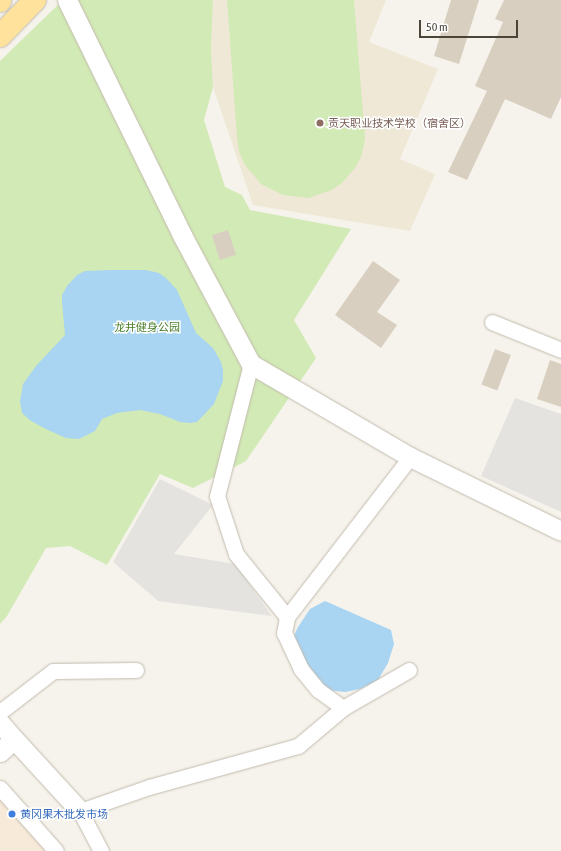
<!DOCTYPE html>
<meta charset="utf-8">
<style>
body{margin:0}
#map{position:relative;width:561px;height:851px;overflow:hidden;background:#f6f3ec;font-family:"Asap Condensed","Noto Sans SC",sans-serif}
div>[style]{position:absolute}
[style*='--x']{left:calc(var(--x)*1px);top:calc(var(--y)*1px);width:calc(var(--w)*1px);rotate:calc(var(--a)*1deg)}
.commercial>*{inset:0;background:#f7ead8}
.education>*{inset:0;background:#efe8d6}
.green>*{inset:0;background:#d2eab5}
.parking>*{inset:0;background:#e5e3e0}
.water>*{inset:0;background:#a9d4f2}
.building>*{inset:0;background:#d8cfc1;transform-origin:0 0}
.roads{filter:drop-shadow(0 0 1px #c2bbae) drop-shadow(0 0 1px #c2bbae)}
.minor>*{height:15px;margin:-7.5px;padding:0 7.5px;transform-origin:7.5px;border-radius:7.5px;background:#fff}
.tertiary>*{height:19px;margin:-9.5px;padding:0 9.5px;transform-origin:9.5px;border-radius:9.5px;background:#fff}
.primary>*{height:22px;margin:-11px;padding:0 11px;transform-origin:11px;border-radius:11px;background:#ffe39c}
.dots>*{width:11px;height:11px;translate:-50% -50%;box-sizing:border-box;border:2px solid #fff;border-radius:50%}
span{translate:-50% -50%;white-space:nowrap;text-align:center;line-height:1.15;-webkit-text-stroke:3px #fff;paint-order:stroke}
.education-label{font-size:11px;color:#785e54}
.left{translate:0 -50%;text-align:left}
.park-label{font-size:11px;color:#4a7f2a}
.shop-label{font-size:11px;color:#366cbe}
.scale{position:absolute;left:419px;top:20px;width:99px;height:18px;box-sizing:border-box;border:2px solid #4b4439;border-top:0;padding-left:5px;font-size:12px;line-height:14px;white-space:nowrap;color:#4b4439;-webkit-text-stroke:3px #fff;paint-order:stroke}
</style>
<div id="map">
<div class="commercial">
<i style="clip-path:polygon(0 788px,56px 851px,0 851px)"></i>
</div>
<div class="education">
<i style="clip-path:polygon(213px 0,386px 0,369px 42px,438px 69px,400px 159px,435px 174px,410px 231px,253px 205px,213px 87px,211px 49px)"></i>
</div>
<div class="green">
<i style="clip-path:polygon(63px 0,213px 0,211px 49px,213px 87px,204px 120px,225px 187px,242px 195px,250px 210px,351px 229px,294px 320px,316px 358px,246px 461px,193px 488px,160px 474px,107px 565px,70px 546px,46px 548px,7px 616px,0 624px,0 61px)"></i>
<i style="clip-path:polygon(227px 0,354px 0,365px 139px,361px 157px,355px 168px,342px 183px,332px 190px,308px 198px,283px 195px,261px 184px,245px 165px,239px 152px,237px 137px)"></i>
</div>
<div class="parking">
<i style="clip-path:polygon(515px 398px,561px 414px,561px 512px,481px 476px)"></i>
<i style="clip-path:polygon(160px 479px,213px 505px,174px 554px,235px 564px,272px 616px,158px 601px,113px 562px)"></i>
</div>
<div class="water">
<i style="clip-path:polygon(110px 270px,146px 270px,159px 273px,166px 278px,177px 290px,196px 333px,213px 348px,221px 362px,223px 370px,223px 381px,214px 404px,197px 422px,190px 423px,180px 422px,160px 414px,140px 410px,117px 413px,102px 419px,95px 431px,79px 439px,66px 438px,48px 430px,31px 421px,22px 413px,20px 401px,23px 384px,36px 366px,65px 335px,62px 302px,62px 295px,67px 286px,77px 275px,85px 271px)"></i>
<i style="clip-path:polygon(325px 601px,391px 630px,394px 644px,388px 663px,378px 680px,360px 689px,345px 692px,327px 690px,314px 679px,293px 638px,298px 627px,310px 609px)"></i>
</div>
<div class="building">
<i style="clip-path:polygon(451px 0,479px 0,459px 64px,434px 56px)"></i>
<i style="clip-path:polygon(504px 0,561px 0,561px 97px,551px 119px,505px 99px,467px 180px,448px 172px,487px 91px,475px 86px,503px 22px,495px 19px)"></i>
<i style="left:228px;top:230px;width:26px;height:17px;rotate:72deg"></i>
<i style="clip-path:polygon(373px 261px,400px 280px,377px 312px,397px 325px,381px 348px,335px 315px)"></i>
<i style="left:495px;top:349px;width:17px;height:38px;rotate:21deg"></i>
<i style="clip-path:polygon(550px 360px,561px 364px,561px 407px,537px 399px)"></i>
</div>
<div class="roads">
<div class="minor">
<i style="--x:492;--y:322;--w:74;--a:22.1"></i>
<i style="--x:287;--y:617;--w:202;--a:-52.4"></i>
<i style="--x:343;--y:708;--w:76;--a:-29.9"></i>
<i style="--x:0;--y:712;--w:67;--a:-37.7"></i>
<i style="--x:53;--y:671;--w:83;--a:-0.7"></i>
<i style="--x:0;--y:788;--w:84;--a:48.4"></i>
<i style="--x:101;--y:851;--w:45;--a:-117.7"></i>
<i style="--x:80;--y:811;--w:73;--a:-19.2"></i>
<i style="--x:149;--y:787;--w:155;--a:-15.4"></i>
<i style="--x:298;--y:746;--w:59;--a:-40.2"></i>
<i style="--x:343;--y:708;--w:31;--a:-144"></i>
<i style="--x:318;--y:690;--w:27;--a:-129"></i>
<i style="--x:301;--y:669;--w:40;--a:-115"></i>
<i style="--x:284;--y:633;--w:16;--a:-79"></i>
<i style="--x:287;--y:617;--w:81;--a:-129"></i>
<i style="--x:236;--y:554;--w:61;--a:-108.1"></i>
<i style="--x:217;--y:496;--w:136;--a:-75.6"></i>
</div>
<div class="tertiary">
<i style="--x:67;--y:0;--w:262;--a:63.9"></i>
<i style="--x:182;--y:235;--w:146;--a:61.9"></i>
<i style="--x:251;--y:364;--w:184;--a:30.3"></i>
<i style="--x:410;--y:457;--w:168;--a:26.1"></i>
<i style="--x:0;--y:723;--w:21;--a:49"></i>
<i style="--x:14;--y:739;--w:19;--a:137"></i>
<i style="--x:14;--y:739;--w:98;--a:47.5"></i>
</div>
<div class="primary">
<i style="--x:0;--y:1;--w:1;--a:-90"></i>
<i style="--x:0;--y:36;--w:50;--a:-45.8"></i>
</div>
</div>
<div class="dots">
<i style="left:320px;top:123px;background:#8d6e63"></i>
<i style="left:12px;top:814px;background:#3f7fe0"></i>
</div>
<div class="education-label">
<span class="left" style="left:328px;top:123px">贡天职业技术学校（宿舍区）</span>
</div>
<div class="park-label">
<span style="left:147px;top:327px">龙井健身公园</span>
</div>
<div class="shop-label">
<span class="left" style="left:20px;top:814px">黄冈果木批发市场</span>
</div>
<div class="scale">50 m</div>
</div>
